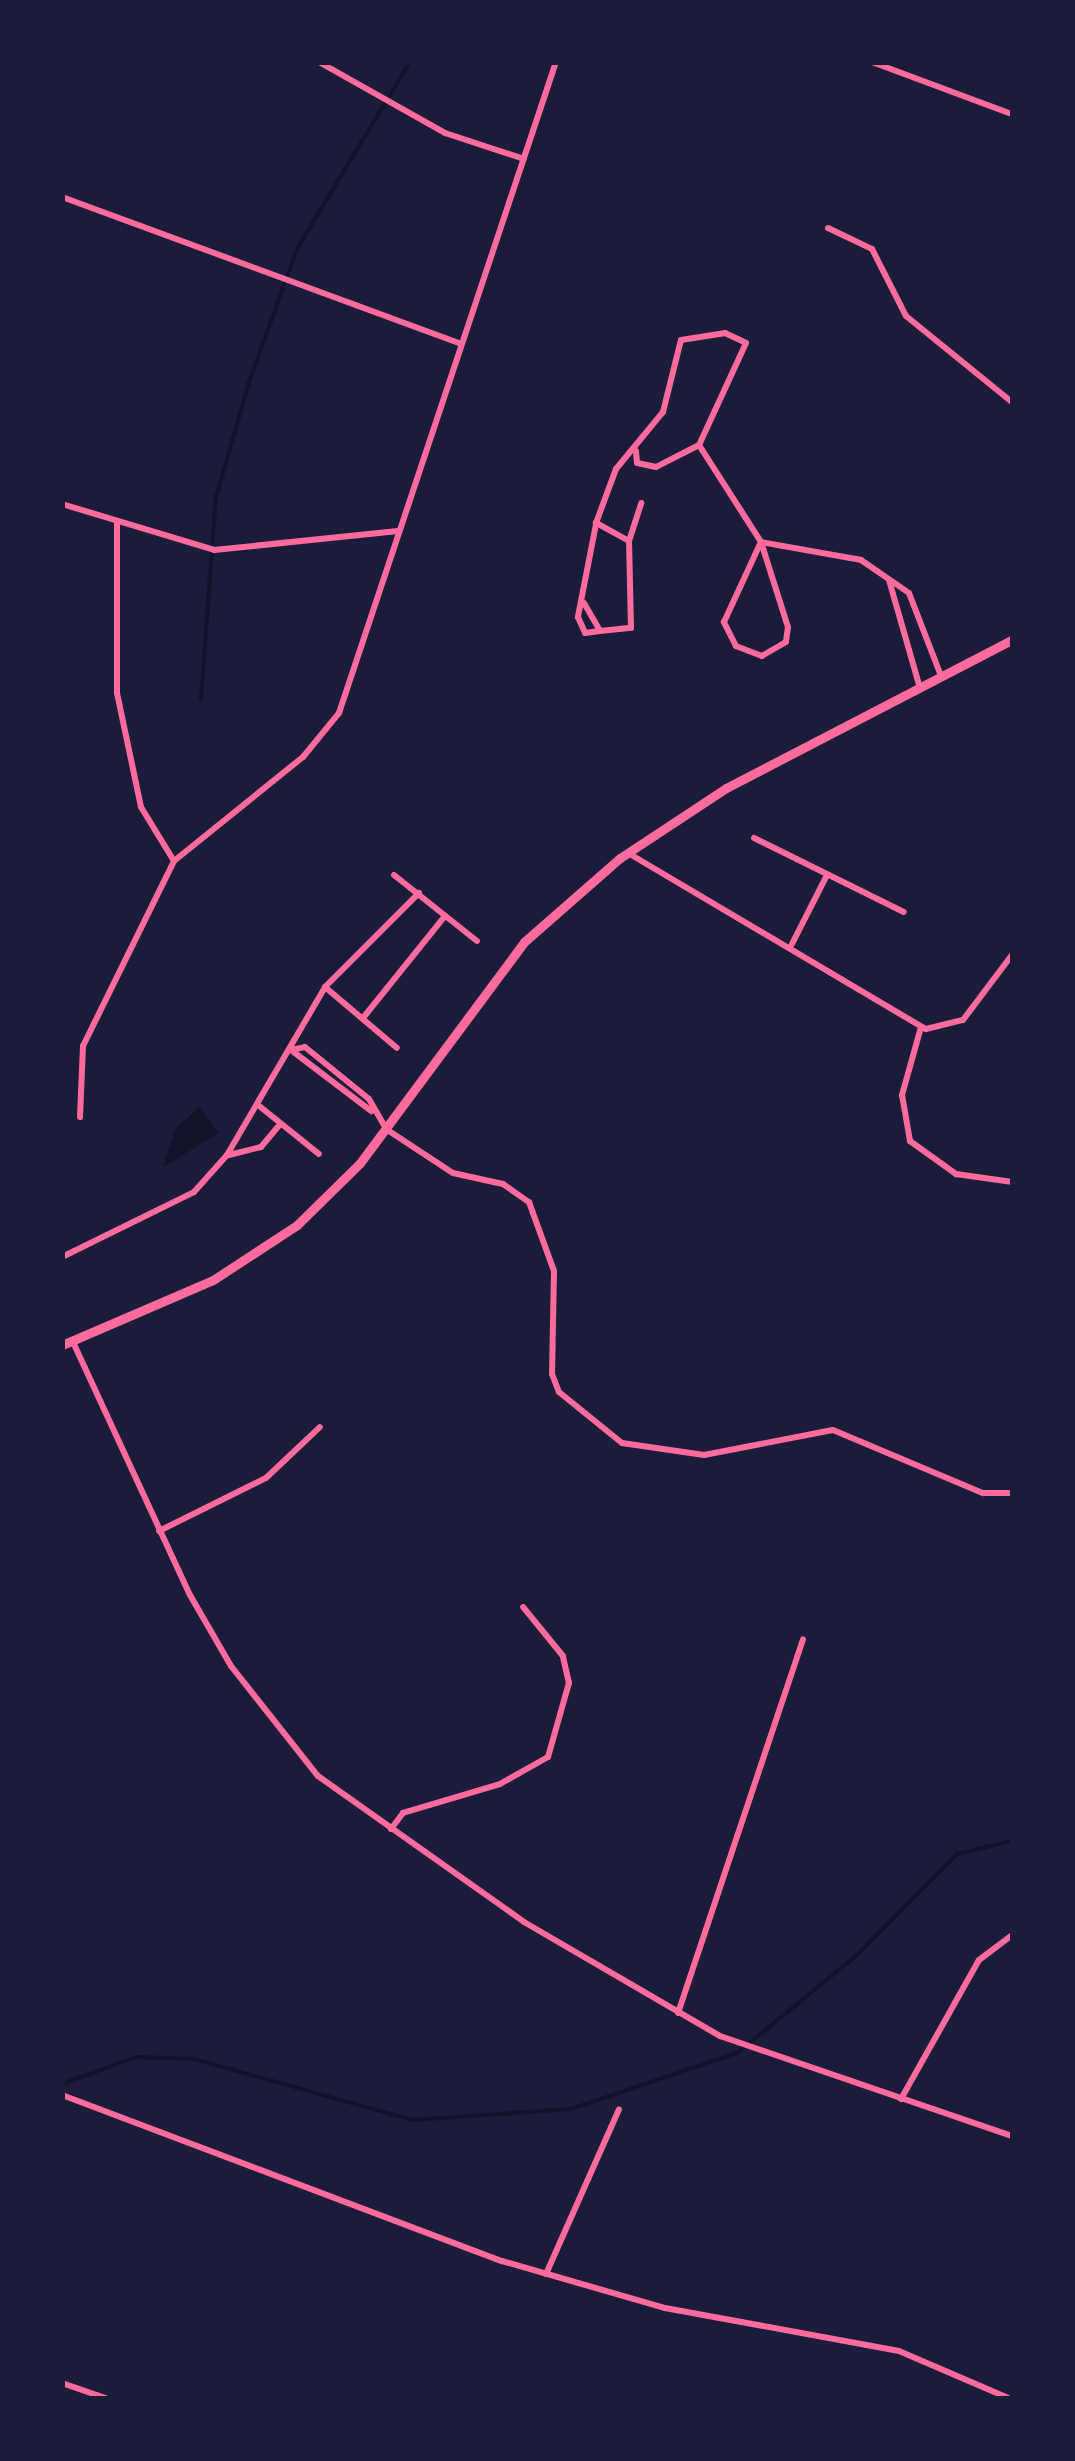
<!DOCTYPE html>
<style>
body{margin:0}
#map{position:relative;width:1075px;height:2461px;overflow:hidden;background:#1b1b3a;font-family:Signika,sans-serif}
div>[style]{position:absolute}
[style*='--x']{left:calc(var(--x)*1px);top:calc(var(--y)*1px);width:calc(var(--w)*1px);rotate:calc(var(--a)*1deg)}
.water>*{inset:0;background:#12122b}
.stream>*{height:4px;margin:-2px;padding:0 2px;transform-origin:2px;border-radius:2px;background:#12122b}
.minor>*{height:6px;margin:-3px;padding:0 3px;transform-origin:3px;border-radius:3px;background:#ff6b9d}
.secondary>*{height:9px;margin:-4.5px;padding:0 4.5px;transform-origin:4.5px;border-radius:4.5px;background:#ff6b9d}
span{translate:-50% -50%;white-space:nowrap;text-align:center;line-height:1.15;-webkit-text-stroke:8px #1b1b3a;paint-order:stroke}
.frame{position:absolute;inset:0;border:65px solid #1b1b3a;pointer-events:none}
</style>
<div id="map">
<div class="water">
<i style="clip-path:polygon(200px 1107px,219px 1133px,163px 1167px,176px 1128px)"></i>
</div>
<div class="stream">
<i style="--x:201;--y:699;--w:203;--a:-85.8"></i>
<i style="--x:216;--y:497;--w:120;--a:-74"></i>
<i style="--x:249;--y:382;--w:144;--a:-70.1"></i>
<i style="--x:298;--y:247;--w:216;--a:-58.8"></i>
<i style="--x:62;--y:2084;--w:79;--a:-20"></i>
<i style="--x:136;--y:2057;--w:58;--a:2"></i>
<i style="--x:194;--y:2059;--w:226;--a:15.6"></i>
<i style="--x:412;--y:2120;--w:159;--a:-4"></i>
<i style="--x:571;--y:2109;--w:175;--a:-18.6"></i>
<i style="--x:737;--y:2053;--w:154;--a:-39.2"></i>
<i style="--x:856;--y:1956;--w:144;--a:-45.3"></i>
<i style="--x:957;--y:1854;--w:57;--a:-13.3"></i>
</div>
<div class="minor">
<i style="--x:319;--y:62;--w:145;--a:29.4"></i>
<i style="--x:445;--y:133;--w:83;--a:18.2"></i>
<i style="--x:872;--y:62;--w:149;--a:20.4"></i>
<i style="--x:62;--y:197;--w:425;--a:20.2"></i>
<i style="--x:828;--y:228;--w:49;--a:25.5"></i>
<i style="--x:872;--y:249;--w:75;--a:63.1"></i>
<i style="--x:906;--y:316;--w:136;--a:39.1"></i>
<i style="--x:699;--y:445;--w:115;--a:57.4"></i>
<i style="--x:761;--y:542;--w:102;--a:10.2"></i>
<i style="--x:861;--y:560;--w:58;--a:34.5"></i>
<i style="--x:909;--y:593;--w:89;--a:68.9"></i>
<i style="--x:62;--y:504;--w:159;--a:16.8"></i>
<i style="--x:214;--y:550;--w:185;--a:-5.9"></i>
<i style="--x:117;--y:522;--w:171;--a:90"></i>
<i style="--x:117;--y:693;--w:116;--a:78.1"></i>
<i style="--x:141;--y:807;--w:63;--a:58.6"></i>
<i style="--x:596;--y:524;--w:95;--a:101"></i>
<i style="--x:578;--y:617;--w:17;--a:66"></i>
<i style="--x:585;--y:633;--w:15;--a:-8"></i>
<i style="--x:629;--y:541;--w:40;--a:-72"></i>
<i style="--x:761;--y:542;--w:89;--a:72.4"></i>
<i style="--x:788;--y:627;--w:15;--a:98"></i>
<i style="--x:786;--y:642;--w:28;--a:150"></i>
<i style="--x:762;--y:656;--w:28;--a:-159"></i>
<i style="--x:736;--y:646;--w:27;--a:-117"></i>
<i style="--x:724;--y:622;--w:88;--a:-65.2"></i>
<i style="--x:889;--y:580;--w:112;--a:74"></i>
<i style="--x:584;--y:603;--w:32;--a:60"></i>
<i style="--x:600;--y:631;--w:31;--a:-6"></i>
<i style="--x:631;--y:628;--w:87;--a:-91.3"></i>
<i style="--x:629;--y:541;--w:38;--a:-151"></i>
<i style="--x:596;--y:523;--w:58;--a:-69.7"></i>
<i style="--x:616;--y:469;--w:74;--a:-50.5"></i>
<i style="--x:663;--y:412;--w:74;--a:-76"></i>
<i style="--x:681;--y:340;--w:45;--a:-9"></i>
<i style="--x:725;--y:333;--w:23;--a:25"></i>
<i style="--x:746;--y:343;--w:112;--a:114.7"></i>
<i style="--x:699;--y:445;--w:48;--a:152.9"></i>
<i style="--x:656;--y:467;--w:19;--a:-168"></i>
<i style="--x:637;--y:463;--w:12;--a:-95"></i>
<i style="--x:754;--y:838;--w:167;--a:26.3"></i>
<i style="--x:628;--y:853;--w:346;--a:30.6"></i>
<i style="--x:926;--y:1029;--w:38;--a:-14"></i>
<i style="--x:963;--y:1020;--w:81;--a:-53"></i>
<i style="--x:394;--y:875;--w:106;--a:38.5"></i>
<i style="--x:792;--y:944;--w:75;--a:-63.1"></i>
<i style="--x:325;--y:987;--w:94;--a:40.3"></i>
<i style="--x:363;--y:1018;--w:131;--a:-51.2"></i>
<i style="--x:921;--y:1027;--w:71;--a:105.6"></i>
<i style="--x:902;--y:1095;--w:47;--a:80.1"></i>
<i style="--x:910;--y:1141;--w:57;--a:35.7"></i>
<i style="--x:956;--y:1174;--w:57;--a:8.1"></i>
<i style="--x:291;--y:1050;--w:14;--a:-12"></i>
<i style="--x:305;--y:1047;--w:82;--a:39.1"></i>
<i style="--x:369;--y:1099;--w:34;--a:60"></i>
<i style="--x:386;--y:1129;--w:80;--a:33.3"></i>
<i style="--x:453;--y:1173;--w:51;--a:12.4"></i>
<i style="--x:503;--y:1184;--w:32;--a:35"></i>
<i style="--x:529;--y:1202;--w:73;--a:70.1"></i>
<i style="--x:554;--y:1271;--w:103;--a:91.1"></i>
<i style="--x:552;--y:1374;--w:19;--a:69"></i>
<i style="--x:559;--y:1392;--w:81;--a:39"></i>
<i style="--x:622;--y:1443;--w:83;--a:8.3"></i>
<i style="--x:704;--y:1455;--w:131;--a:-11"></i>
<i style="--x:833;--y:1430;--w:163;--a:22.8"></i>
<i style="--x:983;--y:1493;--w:29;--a:0"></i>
<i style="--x:291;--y:1050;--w:101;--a:37.3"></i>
<i style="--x:258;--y:1105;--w:78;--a:38.8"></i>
<i style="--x:80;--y:1117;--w:71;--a:-87.6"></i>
<i style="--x:83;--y:1046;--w:206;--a:-63.8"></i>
<i style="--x:174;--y:861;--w:166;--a:-38.9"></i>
<i style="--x:303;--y:757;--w:57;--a:-50.7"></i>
<i style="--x:339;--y:713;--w:686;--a:-71.57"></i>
<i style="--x:229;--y:1155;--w:33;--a:-14"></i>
<i style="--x:261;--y:1147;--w:30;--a:-50"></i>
<i style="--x:62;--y:1257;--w:147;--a:-26.2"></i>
<i style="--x:194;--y:1192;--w:50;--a:-48.3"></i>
<i style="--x:227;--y:1155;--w:194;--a:-59.7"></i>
<i style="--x:325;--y:987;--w:133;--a:-45"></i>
<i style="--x:73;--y:1342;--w:279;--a:65.2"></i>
<i style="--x:190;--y:1595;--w:82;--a:60"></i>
<i style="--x:231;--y:1666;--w:140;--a:51.7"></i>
<i style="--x:318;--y:1776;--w:252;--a:35.3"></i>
<i style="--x:524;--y:1922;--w:227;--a:30.2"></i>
<i style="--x:720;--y:2036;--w:309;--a:18.9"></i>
<i style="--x:159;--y:1531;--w:119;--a:-26.4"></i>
<i style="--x:266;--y:1478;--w:74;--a:-43.4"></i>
<i style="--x:391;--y:1829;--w:20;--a:-53"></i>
<i style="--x:403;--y:1813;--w:101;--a:-16.6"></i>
<i style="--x:500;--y:1784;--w:55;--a:-29.4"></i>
<i style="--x:548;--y:1757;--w:77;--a:-74.2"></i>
<i style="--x:569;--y:1683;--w:28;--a:-103"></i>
<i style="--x:563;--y:1656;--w:63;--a:-129.2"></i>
<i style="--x:678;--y:2013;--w:394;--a:-71.5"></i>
<i style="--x:62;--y:2095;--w:470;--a:20.7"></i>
<i style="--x:502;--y:2261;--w:170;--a:16.1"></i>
<i style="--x:665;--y:2308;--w:238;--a:10.4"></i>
<i style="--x:899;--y:2351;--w:119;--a:23.3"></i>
<i style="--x:901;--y:2099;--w:159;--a:-60.7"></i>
<i style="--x:979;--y:1960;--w:41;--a:-37.1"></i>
<i style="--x:546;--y:2274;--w:180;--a:-66.1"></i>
<i style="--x:62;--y:2383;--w:46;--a:19.2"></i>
</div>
<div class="secondary">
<i style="--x:62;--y:1345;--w:164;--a:-23.3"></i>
<i style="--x:213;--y:1280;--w:100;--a:-33.2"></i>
<i style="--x:297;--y:1225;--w:88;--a:-44.5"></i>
<i style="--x:360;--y:1163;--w:275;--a:-53.4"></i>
<i style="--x:524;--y:942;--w:128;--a:-41.2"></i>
<i style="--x:620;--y:858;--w:127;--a:-33.4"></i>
<i style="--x:726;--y:788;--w:322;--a:-27.4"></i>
</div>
<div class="frame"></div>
</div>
